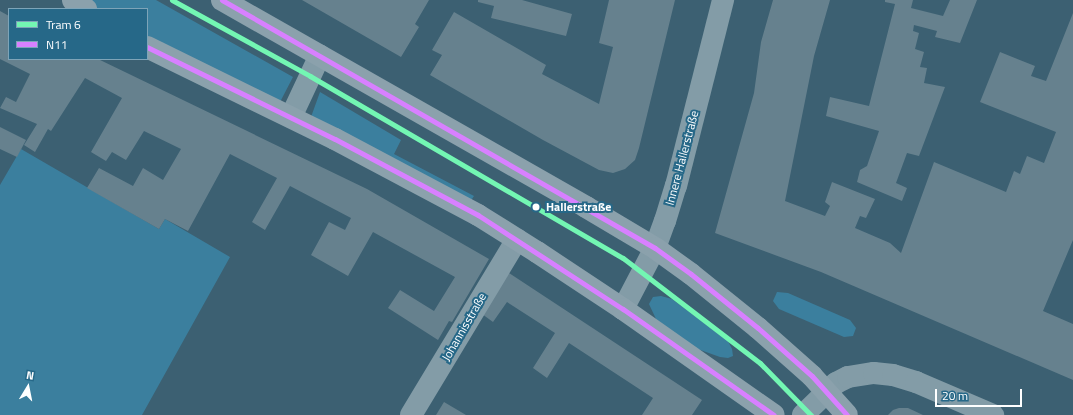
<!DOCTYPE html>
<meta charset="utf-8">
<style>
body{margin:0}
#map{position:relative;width:1073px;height:415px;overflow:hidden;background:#3c6072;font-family:"Titillium Web",sans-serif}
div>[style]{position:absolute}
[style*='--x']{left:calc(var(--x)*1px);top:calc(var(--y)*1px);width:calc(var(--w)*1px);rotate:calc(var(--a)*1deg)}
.green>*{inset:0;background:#3b7f9e}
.building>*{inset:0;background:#66818e}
.street>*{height:22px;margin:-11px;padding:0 11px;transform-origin:11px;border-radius:11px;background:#839ca7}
.secondary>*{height:22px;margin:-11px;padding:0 11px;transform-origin:11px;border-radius:11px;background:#8ba1ac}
.bus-1>*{height:5px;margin:-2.5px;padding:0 2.5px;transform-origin:2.5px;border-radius:2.5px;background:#d880ff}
.tram-1>*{height:5px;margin:-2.5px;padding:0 2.5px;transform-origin:2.5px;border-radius:2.5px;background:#73f6b3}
.dots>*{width:11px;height:11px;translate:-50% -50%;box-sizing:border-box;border:2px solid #266888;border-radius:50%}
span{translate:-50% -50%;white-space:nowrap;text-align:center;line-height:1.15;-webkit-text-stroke:4px #266888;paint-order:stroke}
.street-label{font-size:12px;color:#fff}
.stop-label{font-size:12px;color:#fff;font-weight:700}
.left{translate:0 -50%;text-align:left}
.legend{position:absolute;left:8px;top:8px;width:140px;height:52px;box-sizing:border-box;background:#266888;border:1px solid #7da4b8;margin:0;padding:5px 7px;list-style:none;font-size:12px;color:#fff}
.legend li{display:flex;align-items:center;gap:8px;height:20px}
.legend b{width:20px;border:1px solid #7da4b8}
.north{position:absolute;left:8px;top:367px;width:40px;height:40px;-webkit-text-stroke:3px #266888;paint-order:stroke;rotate:10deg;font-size:11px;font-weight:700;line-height:16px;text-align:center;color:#fff}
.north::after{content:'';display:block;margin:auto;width:14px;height:18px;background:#fff;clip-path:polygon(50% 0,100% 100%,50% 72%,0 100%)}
.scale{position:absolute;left:935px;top:389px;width:87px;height:18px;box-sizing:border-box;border:2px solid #fff;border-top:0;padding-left:5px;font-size:12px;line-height:14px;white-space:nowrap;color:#fff;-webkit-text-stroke:3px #266888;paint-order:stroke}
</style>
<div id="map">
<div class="green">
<i style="clip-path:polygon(81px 0,156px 0,293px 77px,279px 104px,147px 40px,147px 9px,93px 9px)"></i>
<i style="clip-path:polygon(320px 92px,401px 140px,394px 154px,474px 196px,470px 202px,311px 117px)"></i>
<i style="clip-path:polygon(21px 149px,159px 229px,165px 219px,230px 257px,142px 415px,0 415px,0 185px)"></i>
<i style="clip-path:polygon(777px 292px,788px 293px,850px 320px,856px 328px,853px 336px,844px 337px,779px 309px,773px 301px)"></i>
<i style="clip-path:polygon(661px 296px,672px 299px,728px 341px,732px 349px,733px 356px,728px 358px,720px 357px,692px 347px,656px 319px,649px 304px,653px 297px)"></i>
</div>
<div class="building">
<i style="clip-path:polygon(302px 0,429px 0,415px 24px,419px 27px,401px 57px)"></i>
<i style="clip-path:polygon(478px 0,522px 0,572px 14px,566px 36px,491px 18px,494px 6px,478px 2px)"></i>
<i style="clip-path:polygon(609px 0,675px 0,639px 148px,635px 160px,625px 169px,613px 173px,599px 170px,543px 140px,430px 75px,442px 55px,432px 50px,454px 12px,546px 65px,542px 74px,599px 104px,613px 47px,599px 43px)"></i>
<i style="clip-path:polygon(773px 0,830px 0,814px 56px,785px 201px,825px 216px,830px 206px,825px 202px,832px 182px,875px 199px,866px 218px,860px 216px,855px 228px,890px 243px,901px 253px,934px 162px,1006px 192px,1014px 171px,1020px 174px,1027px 156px,1044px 163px,1056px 132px,980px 102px,1000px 52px,1035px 66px,1031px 76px,1046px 81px,1073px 13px,1073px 240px,1043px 311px,1073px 324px,1073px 380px,821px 272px,715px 233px,754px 93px,761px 42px)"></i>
<i style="clip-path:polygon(885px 0,913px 0,911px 8px,943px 16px,950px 0,977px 0,960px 43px,935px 37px,937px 31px,914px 25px,913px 31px,919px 33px,915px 49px,924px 52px,920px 67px,927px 68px,924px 83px,945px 87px,919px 156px,907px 153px,896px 183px,907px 188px,902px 201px,857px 182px,860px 170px,867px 166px,879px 131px,826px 116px,830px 97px,869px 106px,895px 4px,885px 2px)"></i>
<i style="clip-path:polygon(0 11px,9px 16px,9px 59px,98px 59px,367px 189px,489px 259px,452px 322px,449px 321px,438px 340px,388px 308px,400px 290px,434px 311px,455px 277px,373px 232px,348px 276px,311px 255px,329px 222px,345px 230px,351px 218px,290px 186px,265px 230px,252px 222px,277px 178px,230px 154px,188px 231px,165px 219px,159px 229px,87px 188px,99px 168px,133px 186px,143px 168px,163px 180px,181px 149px,144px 131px,126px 160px,112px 152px,106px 161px,91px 152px,122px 98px,85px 78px,51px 131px,48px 129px,35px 152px,24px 145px,37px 124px,0 108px,6px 97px,16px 102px,30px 74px,0 59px)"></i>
<i style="clip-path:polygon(0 127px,26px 140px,17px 157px,0 149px)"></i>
<i style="clip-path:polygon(509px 273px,702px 400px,692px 415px,642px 415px,653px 398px,569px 343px,547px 378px,533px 368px,555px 333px,507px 302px,493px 322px,482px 314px)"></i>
<i style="clip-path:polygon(444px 402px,466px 415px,436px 415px)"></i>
<i style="clip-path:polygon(899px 408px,908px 408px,923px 415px,888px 415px,893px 410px)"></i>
</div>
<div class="street">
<i style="--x:291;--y:117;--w:68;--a:-64.9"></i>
<i style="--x:623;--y:309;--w:69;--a:-62.3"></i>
<i style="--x:655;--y:248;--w:29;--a:-70"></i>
<i style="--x:665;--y:221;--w:37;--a:-73"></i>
<i style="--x:676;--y:186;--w:192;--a:-75.8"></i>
<i style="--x:411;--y:415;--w:205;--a:-58.9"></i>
<i style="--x:803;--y:415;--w:46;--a:-44.1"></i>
<i style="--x:836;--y:383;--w:13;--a:-27"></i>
<i style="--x:848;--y:377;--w:26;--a:-9"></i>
<i style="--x:874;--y:373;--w:19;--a:6"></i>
<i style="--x:893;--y:375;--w:24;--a:17"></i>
<i style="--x:916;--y:382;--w:84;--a:23.2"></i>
</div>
<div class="secondary">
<i style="--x:73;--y:0;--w:16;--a:35"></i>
<i style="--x:222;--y:0;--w:419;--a:29.6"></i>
<i style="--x:586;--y:207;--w:80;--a:30.7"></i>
<i style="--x:655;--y:248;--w:44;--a:35.8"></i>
<i style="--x:691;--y:274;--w:86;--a:38.9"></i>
<i style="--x:758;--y:328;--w:72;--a:41.6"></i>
<i style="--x:812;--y:376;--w:52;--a:48.1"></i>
<i style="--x:147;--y:47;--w:209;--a:26.1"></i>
<i style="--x:335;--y:139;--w:162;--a:28"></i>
<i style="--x:478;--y:215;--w:70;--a:32.1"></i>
<i style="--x:537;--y:252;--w:103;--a:33.5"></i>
<i style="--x:623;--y:309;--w:184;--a:35.1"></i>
</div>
<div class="bus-1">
<i style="--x:222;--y:0;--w:499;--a:29.8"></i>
<i style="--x:655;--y:248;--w:44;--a:35.8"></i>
<i style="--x:691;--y:274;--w:86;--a:38.9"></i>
<i style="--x:758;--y:328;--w:72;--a:41.6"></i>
<i style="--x:812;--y:376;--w:52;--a:48.1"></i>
<i style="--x:147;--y:47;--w:209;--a:26.1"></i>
<i style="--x:335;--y:139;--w:162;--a:28"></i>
<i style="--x:478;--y:215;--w:173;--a:33"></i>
<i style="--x:623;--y:309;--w:184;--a:35.1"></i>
</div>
<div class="tram-1">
<i style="--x:172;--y:0;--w:158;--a:28.8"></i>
<i style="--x:310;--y:76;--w:362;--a:30.2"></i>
<i style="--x:623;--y:258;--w:173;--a:37.5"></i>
<i style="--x:760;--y:363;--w:73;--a:45.6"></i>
</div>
<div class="dots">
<i style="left:536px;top:207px;background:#fff"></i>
</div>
<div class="street-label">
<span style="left:682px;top:158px;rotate:-75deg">Innere Hallerstraße</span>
<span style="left:464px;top:327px;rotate:-60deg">Johannisstraße</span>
</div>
<div class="stop-label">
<span class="left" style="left:546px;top:207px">Hallerstraße</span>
</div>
<ul class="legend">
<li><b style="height:5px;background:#73f6b3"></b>Tram 6</li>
<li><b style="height:5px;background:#d880ff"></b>N11</li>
</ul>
<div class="north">N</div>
<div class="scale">20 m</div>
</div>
